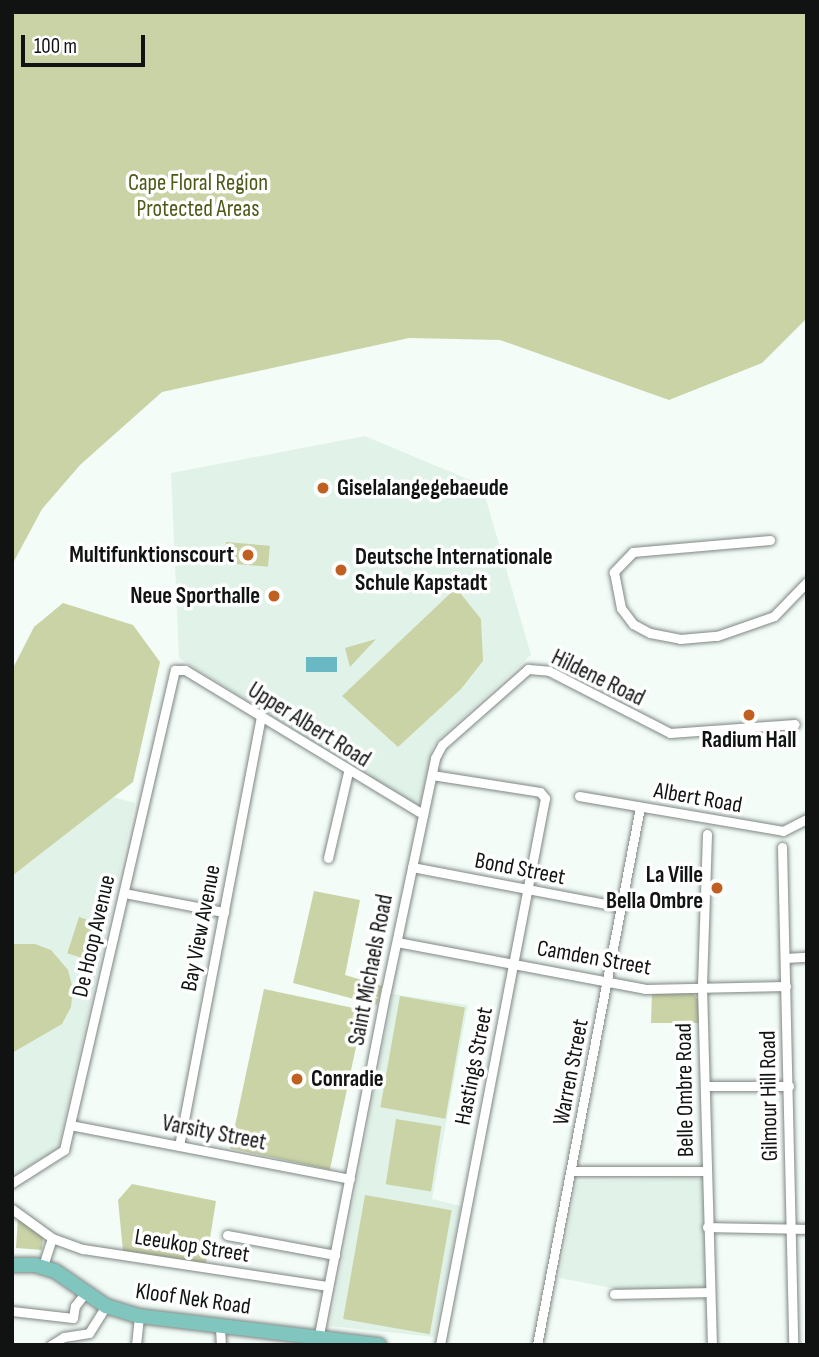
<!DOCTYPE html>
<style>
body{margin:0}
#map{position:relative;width:819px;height:1357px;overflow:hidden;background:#f3fcf7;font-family:"Sofia Sans Condensed",sans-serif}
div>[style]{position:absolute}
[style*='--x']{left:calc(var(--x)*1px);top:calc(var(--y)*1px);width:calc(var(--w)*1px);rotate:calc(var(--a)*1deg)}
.built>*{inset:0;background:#e1f3e9}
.green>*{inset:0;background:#cad3a6;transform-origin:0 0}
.water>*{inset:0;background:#6ab8c4;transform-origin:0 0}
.roads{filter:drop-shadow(0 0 2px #7f8783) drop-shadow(0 0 2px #7f8783)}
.minor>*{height:9px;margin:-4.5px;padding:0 4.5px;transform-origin:4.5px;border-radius:4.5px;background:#fff}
.primary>*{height:14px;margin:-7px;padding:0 7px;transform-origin:7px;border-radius:7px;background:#80c5be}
.dots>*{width:19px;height:19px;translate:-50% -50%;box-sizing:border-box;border:4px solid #fff;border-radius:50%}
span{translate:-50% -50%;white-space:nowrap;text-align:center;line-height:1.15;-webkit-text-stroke:7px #fff;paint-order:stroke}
.park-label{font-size:23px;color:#4f5817}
.poi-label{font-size:23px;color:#101311;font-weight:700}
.left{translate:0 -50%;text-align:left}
.right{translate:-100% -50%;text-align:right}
.street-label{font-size:23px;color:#101311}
.frame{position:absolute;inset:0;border:14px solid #101311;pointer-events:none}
.scale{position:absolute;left:21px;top:35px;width:124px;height:32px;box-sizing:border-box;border:4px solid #101311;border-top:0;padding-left:9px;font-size:21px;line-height:24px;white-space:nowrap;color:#101311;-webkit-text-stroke:5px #fff;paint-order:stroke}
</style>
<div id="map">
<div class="built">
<i style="clip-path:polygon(365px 436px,482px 485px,531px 655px,433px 745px,422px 799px,415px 805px,179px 658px,171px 473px)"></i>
<i style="clip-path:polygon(113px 797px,135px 803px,58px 1149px,12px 1175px,12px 876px)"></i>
<i style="clip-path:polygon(393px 994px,468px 1005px,432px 1199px,461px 1206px,434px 1337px,330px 1326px)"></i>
<i style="clip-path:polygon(703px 1179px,706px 1287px,622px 1290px,559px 1278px,577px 1181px)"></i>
</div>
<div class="green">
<i style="clip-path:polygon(12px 12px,807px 12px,807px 318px,762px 363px,669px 400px,500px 340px,409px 338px,162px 392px,80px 465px,42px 509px,12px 565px)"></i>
<i style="left:226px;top:542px;width:44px;height:21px;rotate:5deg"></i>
<i style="clip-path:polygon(456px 588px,481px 619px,483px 661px,461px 689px,398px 747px,342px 696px)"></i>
<i style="clip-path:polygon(63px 603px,133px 625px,160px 662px,133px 782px,12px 876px,12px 670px,34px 627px)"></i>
<i style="clip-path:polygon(376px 639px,350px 667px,345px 648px)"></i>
<i style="clip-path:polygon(314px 891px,360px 900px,345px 975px,382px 986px,377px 1005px,293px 983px)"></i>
<i style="left:79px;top:917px;width:19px;height:38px;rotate:18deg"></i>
<i style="clip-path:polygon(12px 944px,35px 944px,51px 950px,68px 970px,73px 989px,71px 1007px,62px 1024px,12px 1053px)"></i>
<i style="left:264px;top:989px;width:102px;height:163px;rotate:12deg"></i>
<i style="clip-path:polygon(652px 991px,692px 992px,699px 1001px,699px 1023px,651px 1023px)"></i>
<i style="left:400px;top:996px;width:66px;height:113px;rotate:10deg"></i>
<i style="left:396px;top:1119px;width:46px;height:66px;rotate:9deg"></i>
<i style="clip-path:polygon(132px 1184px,216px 1201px,206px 1263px,123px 1251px,118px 1200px)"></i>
<i style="left:365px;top:1195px;width:88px;height:126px;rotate:10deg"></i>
<i style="clip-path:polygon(18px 1218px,43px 1236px,42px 1250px,16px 1248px)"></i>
</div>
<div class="water">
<i style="left:306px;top:657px;width:31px;height:15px"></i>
</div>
<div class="roads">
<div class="minor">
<i style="--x:770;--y:540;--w:138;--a:175"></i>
<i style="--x:633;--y:552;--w:28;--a:134"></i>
<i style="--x:614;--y:572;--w:37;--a:79"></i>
<i style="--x:621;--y:608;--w:20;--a:53"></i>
<i style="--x:633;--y:624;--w:19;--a:28"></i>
<i style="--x:650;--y:633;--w:31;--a:11"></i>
<i style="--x:680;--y:639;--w:37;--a:-5"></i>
<i style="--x:717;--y:636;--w:60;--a:-19.3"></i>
<i style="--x:774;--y:616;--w:47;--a:-45.9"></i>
<i style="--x:432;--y:775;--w:109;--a:8.9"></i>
<i style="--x:540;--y:792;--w:8;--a:50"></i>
<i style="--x:545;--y:798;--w:557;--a:100.87"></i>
<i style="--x:579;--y:796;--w:207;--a:9.7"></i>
<i style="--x:783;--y:831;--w:27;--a:-27"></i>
<i style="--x:707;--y:834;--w:154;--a:91.9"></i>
<i style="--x:702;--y:988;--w:357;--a:88.4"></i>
<i style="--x:782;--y:847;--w:498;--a:88.7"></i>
<i style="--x:328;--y:858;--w:88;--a:-76.9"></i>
<i style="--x:412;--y:867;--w:214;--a:10.8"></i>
<i style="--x:124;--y:893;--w:102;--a:10.8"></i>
<i style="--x:397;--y:942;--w:252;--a:10.7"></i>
<i style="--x:645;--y:989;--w:141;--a:-1.2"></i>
<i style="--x:785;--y:958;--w:22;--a:-3"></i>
<i style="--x:705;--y:1086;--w:84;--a:0"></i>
<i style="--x:70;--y:1125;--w:285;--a:10.9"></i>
<i style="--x:179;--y:1146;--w:436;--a:-79.2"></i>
<i style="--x:571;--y:1171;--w:135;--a:0"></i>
<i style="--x:12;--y:1183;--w:62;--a:-32.4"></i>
<i style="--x:64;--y:1150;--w:493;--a:-77"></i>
<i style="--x:175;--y:670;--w:10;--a:0"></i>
<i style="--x:185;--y:670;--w:278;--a:31.2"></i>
<i style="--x:12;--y:1209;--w:49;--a:35.9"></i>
<i style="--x:52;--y:1238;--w:29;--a:108"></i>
<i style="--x:707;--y:1227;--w:100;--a:1.1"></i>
<i style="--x:227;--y:1235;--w:110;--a:10.5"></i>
<i style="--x:52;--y:1238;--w:33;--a:20"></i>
<i style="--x:83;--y:1249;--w:248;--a:8.6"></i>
<i style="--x:614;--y:1294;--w:95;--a:-1.2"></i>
<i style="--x:12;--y:1311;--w:61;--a:6.5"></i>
<i style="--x:73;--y:1318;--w:12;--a:-81"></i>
<i style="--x:75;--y:1306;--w:18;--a:-52"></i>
<i style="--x:220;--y:1327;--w:18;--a:87"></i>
<i style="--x:51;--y:1345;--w:15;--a:-32"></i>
<i style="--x:64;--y:1337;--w:25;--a:-9"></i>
<i style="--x:89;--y:1333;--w:32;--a:-58"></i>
<i style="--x:136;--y:1345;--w:29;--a:-84"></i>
<i style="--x:317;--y:1345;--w:361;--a:-79"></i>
<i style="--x:386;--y:991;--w:238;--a:-78.1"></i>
<i style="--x:435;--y:758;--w:15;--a:-62"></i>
<i style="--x:442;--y:745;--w:115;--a:-41.5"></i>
<i style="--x:528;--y:669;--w:21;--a:5"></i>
<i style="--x:549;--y:671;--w:136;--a:27.1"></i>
<i style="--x:670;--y:733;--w:125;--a:-4.1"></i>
<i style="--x:537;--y:1345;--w:548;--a:-79.16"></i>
</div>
<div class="primary">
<i style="--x:12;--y:1265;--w:23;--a:0"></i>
<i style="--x:35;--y:1265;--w:21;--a:17"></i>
<i style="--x:55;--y:1271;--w:62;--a:34.5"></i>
<i style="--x:106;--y:1306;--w:34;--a:17"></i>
<i style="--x:139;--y:1316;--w:242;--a:6.9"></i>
</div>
</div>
<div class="dots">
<i style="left:323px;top:488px;background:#c05f1f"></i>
<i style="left:248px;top:555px;background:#c05f1f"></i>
<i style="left:341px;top:570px;background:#c05f1f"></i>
<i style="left:274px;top:596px;background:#c05f1f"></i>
<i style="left:749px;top:715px;background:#c05f1f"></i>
<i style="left:717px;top:888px;background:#c05f1f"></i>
<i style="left:297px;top:1079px;background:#c05f1f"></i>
</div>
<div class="park-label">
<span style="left:198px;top:196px">Cape Floral Region<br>Protected Areas</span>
</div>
<div class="poi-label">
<span class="left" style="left:337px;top:488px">Giselalangegebaeude</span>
<span class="right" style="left:234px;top:555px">Multifunktionscourt</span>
<span class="left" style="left:355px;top:570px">Deutsche Internationale<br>Schule Kapstadt</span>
<span class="right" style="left:260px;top:596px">Neue Sporthalle</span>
<span style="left:749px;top:740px">Radium Hall</span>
<span class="right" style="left:703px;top:888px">La Ville<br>Bella Ombre</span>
<span class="left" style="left:311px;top:1079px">Conradie</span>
</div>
<div class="street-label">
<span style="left:598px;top:678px;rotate:26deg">Hildene Road</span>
<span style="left:309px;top:725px;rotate:32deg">Upper Albert Road</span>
<span style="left:698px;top:798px;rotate:10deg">Albert Road</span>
<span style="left:520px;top:869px;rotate:11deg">Bond Street</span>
<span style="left:201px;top:928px;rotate:-79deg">Bay View Avenue</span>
<span style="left:94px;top:936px;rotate:-77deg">De Hoop Avenue</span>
<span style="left:594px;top:958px;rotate:10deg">Camden Street</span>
<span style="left:371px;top:970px;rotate:-79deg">Saint Michaels Road</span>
<span style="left:474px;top:1066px;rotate:-79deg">Hastings Street</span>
<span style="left:571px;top:1072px;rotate:-79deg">Warren Street</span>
<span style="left:685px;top:1090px;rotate:-91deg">Belle Ombre Road</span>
<span style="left:769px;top:1096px;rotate:-91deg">Gilmour Hill Road</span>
<span style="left:214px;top:1133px;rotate:11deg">Varsity Street</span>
<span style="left:192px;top:1246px;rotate:9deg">Leeukop Street</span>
<span style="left:193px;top:1299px;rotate:8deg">Kloof Nek Road</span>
</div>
<div class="frame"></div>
<div class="scale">100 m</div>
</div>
